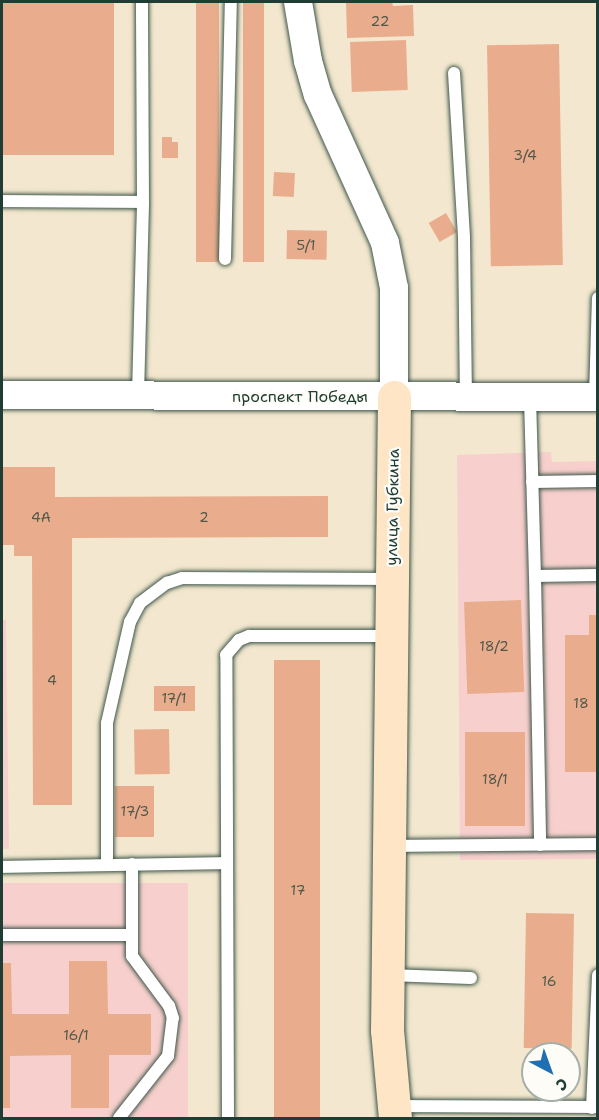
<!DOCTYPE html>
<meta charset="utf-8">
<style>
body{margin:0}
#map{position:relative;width:599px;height:1120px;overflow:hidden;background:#f3e8cf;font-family:"Shantell Sans",sans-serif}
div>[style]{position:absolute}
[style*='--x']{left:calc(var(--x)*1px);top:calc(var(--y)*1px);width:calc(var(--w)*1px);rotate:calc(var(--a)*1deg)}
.built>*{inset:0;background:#f7d0cd;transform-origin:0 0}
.building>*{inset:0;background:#e9ad8e;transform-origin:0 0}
.roads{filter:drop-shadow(0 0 2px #3f574b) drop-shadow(0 0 2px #3f574b)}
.service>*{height:12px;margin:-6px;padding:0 6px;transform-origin:6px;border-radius:6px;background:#fff}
.tertiary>*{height:28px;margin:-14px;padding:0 14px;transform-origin:14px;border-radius:14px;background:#fff}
.secondary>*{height:33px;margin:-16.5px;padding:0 16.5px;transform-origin:16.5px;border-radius:16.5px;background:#fde5c5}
span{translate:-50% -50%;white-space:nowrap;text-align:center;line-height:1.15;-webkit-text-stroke:4.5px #fdfcf7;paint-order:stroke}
.number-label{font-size:14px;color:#52594a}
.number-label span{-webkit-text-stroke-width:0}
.street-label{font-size:16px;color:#1f3d34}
.frame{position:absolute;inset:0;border:3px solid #1f3d34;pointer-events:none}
.north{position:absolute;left:521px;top:1042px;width:60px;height:60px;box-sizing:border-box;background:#fdfcf7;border:2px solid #a4b0a9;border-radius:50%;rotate:139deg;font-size:16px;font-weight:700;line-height:24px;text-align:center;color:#1f3d34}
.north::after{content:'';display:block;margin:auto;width:21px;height:27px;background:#1f6fb2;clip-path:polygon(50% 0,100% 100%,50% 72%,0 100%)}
</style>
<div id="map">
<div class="built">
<i style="clip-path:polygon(551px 452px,552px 462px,597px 461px,597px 859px,460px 860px,457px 455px)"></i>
<i style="clip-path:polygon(2px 620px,6px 620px,9px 849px,2px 849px)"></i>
<i style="left:188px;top:883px;width:235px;height:186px;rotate:90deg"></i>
</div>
<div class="building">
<i style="left:2px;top:2px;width:112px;height:153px"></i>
<i style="left:196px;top:2px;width:23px;height:260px"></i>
<i style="left:243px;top:2px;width:21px;height:260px"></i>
<i style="clip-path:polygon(346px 2px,392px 2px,393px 6px,413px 5px,414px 36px,347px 38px)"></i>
<i style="left:406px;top:40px;width:50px;height:56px;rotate:88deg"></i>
<i style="left:559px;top:44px;width:221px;height:72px;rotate:89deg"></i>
<i style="clip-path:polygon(162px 137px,172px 137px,172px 142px,178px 142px,178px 158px,162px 158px)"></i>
<i style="left:274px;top:172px;width:21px;height:24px;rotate:3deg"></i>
<i style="left:446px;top:213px;width:22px;height:20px;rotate:60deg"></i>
<i style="left:287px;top:230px;width:40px;height:29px;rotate:1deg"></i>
<i style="clip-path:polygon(2px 467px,55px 467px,55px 497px,328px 496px,328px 537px,72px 538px,72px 805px,33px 805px,32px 556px,14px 556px,14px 545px,2px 545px)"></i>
<i style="left:521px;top:600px;width:92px;height:57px;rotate:88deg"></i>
<i style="clip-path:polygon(589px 615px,598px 615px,598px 772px,565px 772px,565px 635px,589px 635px)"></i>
<i style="left:320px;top:660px;width:458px;height:46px;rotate:90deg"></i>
<i style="left:154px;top:686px;width:41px;height:25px"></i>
<i style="left:169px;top:729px;width:45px;height:35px;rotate:89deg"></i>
<i style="left:465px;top:732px;width:60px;height:94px"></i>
<i style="left:115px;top:786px;width:39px;height:51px"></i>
<i style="left:526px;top:913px;width:48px;height:135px;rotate:1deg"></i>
<i style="clip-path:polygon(69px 961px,107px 961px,108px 1014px,151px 1014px,151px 1055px,109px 1055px,109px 1108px,71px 1108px,71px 1055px,10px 1056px,10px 1108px,2px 1108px,2px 963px,11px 963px,12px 1014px,69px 1014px)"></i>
</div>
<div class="roads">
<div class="service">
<i style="--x:454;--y:73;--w:164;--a:86.5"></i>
<i style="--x:464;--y:237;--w:160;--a:89.3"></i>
<i style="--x:2;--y:201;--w:141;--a:0.4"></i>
<i style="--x:225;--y:259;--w:257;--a:-88.7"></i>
<i style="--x:138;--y:395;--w:193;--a:-88.5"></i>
<i style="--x:143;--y:202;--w:200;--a:-90.3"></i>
<i style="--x:595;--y:397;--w:99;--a:-88.3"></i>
<i style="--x:530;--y:398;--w:178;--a:88.4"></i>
<i style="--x:535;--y:576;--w:63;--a:-0.9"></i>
<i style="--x:532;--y:482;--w:66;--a:-0.9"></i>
<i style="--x:535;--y:576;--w:269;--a:88.9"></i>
<i style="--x:389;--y:846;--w:209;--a:-0.5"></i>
<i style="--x:107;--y:864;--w:141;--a:-90"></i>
<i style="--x:107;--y:723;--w:104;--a:-77.2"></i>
<i style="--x:130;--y:622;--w:21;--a:-62"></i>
<i style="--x:140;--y:603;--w:34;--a:-37"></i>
<i style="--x:167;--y:583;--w:16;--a:-18"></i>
<i style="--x:182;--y:578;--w:208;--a:0.3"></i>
<i style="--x:2;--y:867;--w:224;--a:-1"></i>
<i style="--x:2;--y:935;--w:130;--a:0"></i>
<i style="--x:388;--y:975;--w:83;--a:2.1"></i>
<i style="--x:395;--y:1106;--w:203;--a:0.3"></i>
<i style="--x:592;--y:1108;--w:133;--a:-87.4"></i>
<i style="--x:119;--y:1118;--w:79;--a:-51.7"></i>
<i style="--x:168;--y:1056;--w:38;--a:-83"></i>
<i style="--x:173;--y:1018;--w:13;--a:-108"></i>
<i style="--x:169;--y:1006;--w:62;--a:-126.5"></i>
<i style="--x:132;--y:956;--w:92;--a:-90"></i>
<i style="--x:228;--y:1118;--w:463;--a:-90.2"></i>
<i style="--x:226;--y:655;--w:20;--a:-49"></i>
<i style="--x:239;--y:640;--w:11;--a:-22"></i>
<i style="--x:249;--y:636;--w:140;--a:0"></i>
</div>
<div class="tertiary">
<i style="--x:298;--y:2;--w:60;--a:80.4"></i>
<i style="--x:308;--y:61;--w:35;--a:74"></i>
<i style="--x:318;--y:95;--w:162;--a:65.6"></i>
<i style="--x:385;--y:243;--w:46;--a:78.7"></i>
<i style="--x:394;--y:288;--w:109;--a:90"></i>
<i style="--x:2;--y:395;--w:596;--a:0.19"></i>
</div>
<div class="secondary">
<i style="--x:394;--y:397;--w:633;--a:90.63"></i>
<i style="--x:387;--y:1030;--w:88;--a:84.8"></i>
</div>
</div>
<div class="number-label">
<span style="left:380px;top:21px">22</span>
<span style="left:525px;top:155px">3/4</span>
<span style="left:306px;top:245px">5/1</span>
<span style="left:41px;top:517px">4А</span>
<span style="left:204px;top:517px">2</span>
<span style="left:494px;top:646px">18/2</span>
<span style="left:52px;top:680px">4</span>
<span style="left:174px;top:698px">17/1</span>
<span style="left:581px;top:703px">18</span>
<span style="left:495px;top:779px">18/1</span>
<span style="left:135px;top:811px">17/3</span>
<span style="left:298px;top:890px">17</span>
<span style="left:549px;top:981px">16</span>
<span style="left:76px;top:1035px">16/1</span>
</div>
<div class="street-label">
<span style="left:300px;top:397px">проспект Победы</span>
<span style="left:393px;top:507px;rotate:-89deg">улица Губкина</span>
</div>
<div class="frame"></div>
<div class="north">С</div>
</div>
